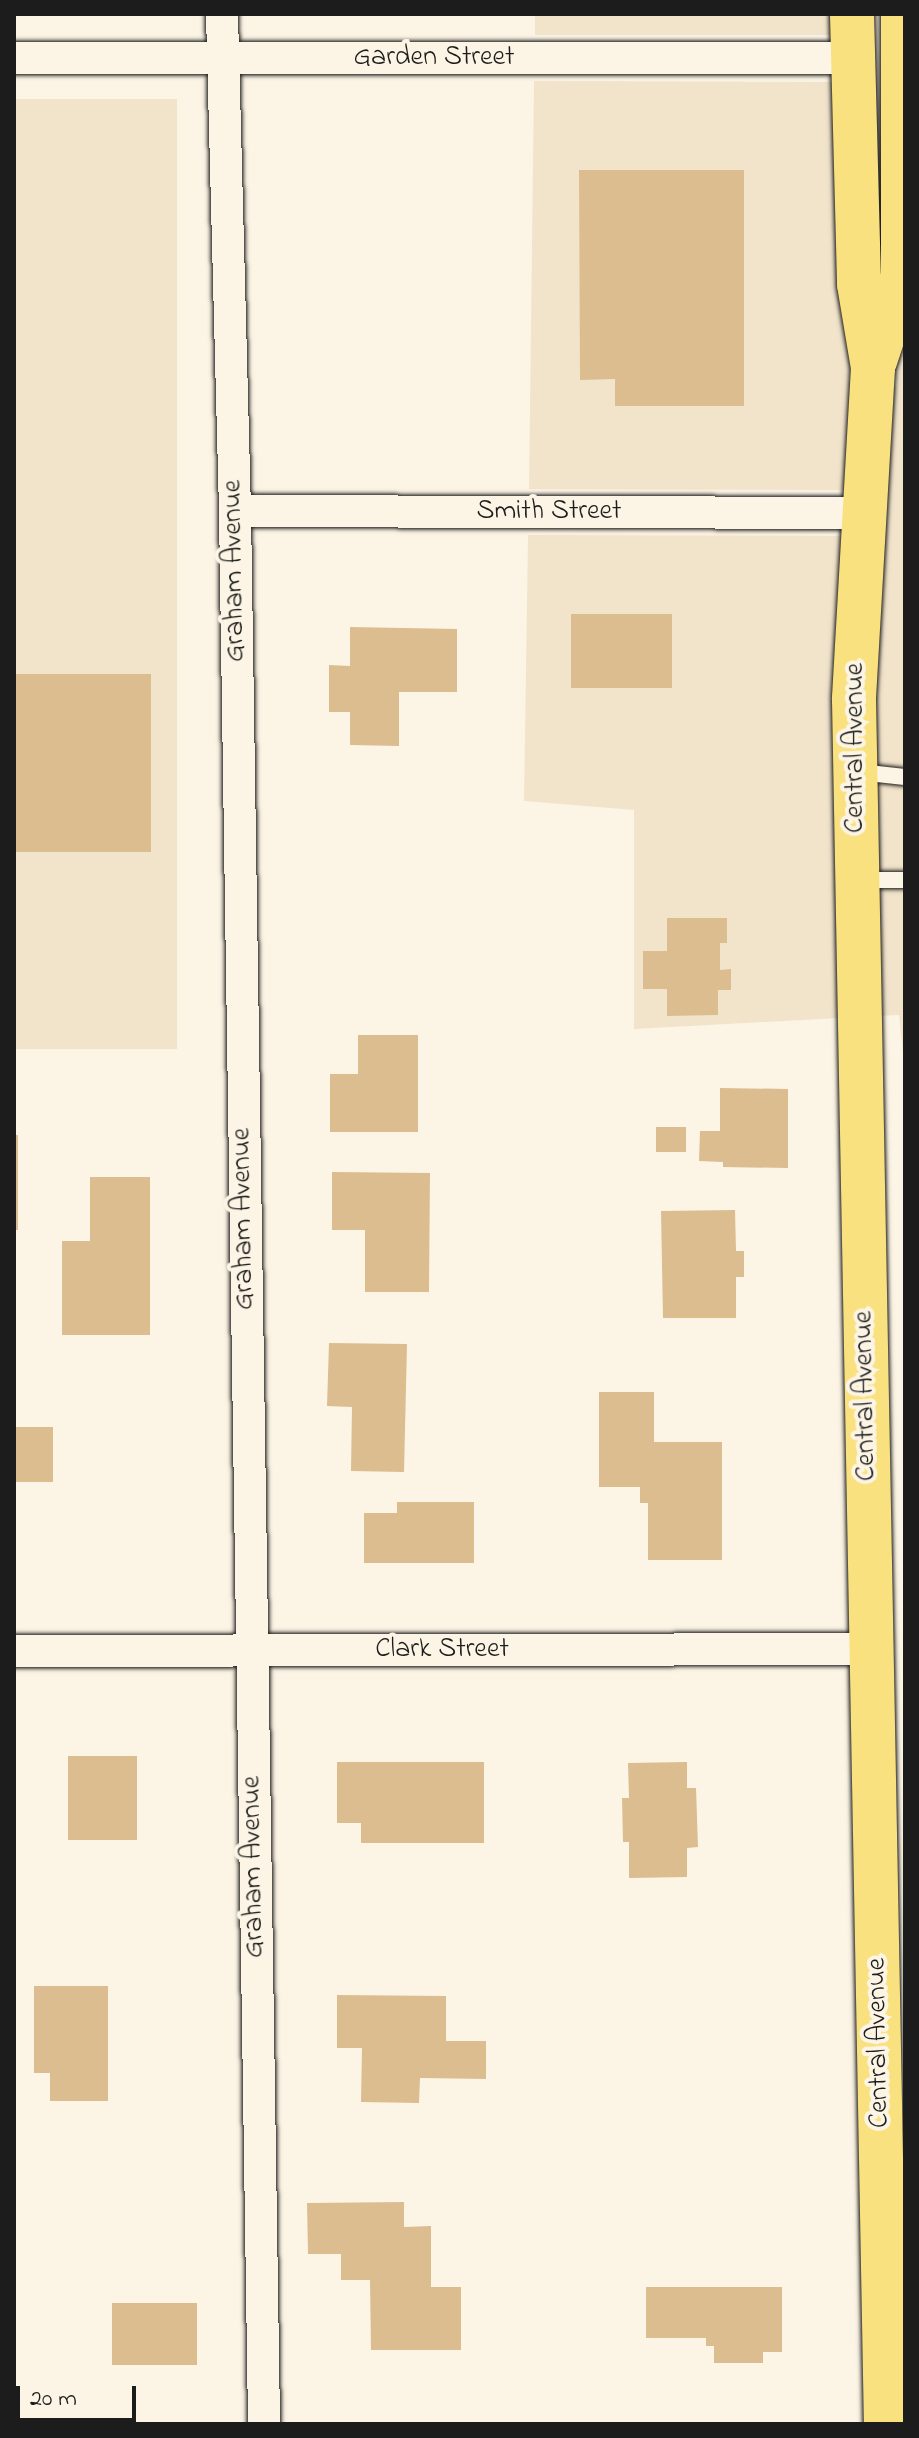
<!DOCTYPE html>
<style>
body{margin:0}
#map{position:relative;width:919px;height:2438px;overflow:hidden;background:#fcf5e5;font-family:"Indie Flower",sans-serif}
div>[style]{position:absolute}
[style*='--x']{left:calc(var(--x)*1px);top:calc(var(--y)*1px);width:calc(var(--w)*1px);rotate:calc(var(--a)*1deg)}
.built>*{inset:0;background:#f2e4cb;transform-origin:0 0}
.building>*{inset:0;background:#dbbd8f;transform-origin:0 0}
.roads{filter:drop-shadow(0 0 2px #1c1c1c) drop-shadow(0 0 2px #1c1c1c)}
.service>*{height:16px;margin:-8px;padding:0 8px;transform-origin:8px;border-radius:8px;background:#fcf5e5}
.minor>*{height:32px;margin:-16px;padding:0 16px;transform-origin:16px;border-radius:16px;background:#fcf5e5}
.primary>*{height:44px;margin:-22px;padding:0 22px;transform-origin:22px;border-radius:22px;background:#fae180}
span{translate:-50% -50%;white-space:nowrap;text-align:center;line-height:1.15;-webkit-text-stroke:8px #fcf5e5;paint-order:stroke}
.street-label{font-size:28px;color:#1c1c1c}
.frame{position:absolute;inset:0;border:16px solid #1c1c1c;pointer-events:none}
.scale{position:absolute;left:16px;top:2386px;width:120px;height:36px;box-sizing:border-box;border:4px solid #1c1c1c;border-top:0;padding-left:10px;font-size:24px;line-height:28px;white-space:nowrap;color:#1c1c1c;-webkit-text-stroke:6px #fcf5e5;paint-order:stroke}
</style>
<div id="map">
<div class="built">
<i style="left:535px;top:14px;width:297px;height:21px"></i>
<i style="clip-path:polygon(534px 81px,834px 82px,852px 366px,848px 381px,852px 383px,844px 490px,529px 489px)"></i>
<i style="left:14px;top:99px;width:163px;height:950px"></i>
<i style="clip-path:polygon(905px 336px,905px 1071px,899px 1015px,880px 1016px,874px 699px,892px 387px,897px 386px,895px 370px)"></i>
<i style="clip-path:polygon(528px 535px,841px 536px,834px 699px,839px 1018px,634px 1029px,634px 810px,524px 801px)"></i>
</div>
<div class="building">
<i style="clip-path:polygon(579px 170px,744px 170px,744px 406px,615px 406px,615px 379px,580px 380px)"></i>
<i style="left:571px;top:614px;width:101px;height:74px"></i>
<i style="clip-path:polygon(350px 627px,457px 629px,457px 692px,399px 692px,399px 746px,350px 745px,350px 712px,329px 712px,329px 665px,350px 666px)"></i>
<i style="left:14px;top:674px;width:137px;height:178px"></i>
<i style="clip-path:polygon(667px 918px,727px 918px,727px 943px,720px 943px,720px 970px,731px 969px,731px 990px,718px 990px,718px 1015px,667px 1016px,667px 989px,643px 989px,643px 951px,667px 951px)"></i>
<i style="clip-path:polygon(358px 1035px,418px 1035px,418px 1132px,330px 1132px,330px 1074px,358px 1074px)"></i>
<i style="clip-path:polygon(720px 1088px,788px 1089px,788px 1168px,723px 1167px,723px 1162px,699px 1161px,700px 1131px,720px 1131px)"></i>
<i style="left:656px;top:1127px;width:30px;height:25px"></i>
<i style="left:14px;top:1135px;width:4px;height:95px"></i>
<i style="clip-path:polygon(332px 1172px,430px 1173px,429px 1292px,365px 1292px,365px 1230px,332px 1230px)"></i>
<i style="clip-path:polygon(90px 1177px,150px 1177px,150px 1335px,62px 1335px,62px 1241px,90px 1241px)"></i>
<i style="clip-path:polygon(735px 1210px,736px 1251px,744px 1251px,744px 1277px,736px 1277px,736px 1318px,663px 1318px,661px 1211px)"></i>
<i style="clip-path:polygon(329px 1343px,407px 1344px,404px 1472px,351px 1471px,352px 1407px,327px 1406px)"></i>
<i style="clip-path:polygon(599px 1392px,654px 1392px,654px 1442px,722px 1442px,722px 1560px,648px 1560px,648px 1503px,640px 1503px,640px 1487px,599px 1487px)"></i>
<i style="left:14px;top:1427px;width:39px;height:55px"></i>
<i style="clip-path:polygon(397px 1502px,474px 1502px,474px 1563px,364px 1563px,364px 1513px,397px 1513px)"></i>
<i style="left:68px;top:1756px;width:69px;height:84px"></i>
<i style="clip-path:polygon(337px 1762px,484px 1762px,484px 1843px,361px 1843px,361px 1823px,337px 1823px)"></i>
<i style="clip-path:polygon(687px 1762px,687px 1788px,696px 1788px,698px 1847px,687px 1848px,687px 1877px,629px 1878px,629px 1842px,623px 1842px,622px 1798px,629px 1798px,628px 1763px)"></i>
<i style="clip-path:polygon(34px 1986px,108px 1986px,108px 2101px,50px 2101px,50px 2073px,34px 2073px)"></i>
<i style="clip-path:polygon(337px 1995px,446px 1996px,446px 2041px,486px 2041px,486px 2079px,420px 2078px,419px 2103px,361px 2102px,362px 2048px,337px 2048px)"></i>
<i style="clip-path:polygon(404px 2202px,404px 2227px,431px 2226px,431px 2287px,461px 2287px,461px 2350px,371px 2350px,370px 2280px,341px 2280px,341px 2254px,308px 2254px,307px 2203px)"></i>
<i style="clip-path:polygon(646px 2287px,782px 2287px,782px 2352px,763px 2352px,763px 2363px,714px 2363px,714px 2346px,706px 2346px,706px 2338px,646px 2338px)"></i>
<i style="left:112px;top:2303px;width:85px;height:62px"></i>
</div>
<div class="roads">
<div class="service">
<i style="--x:859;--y:772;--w:46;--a:6.2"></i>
<i style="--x:858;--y:880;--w:47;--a:0"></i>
</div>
<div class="minor">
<i style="--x:222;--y:14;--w:497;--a:88.5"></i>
<i style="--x:235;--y:511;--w:1913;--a:89.13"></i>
<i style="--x:14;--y:58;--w:839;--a:0"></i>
<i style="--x:235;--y:511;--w:628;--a:0.18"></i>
<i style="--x:14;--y:1651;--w:857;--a:-0.13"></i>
</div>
<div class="primary">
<i style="--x:852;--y:14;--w:270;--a:88.5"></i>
<i style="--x:859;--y:284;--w:85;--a:80.5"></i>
<i style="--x:873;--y:368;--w:332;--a:93.3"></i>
<i style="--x:854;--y:699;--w:1725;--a:88.94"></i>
<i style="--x:875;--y:361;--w:89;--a:-71.8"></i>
<i style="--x:903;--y:276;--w:262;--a:-90"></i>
</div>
</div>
<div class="street-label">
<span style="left:434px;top:58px">Garden Street</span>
<span style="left:549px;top:512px">Smith Street</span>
<span style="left:235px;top:571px;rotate:-91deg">Graham Avenue</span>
<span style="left:856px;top:748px;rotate:-90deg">Central Avenue</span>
<span style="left:244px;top:1219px;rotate:-91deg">Graham Avenue</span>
<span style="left:866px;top:1396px;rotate:-91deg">Central Avenue</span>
<span style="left:442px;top:1650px">Clark Street</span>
<span style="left:254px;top:1867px;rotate:-91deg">Graham Avenue</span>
<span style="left:879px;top:2043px;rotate:-91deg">Central Avenue</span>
</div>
<div class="frame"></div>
<div class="scale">20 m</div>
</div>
